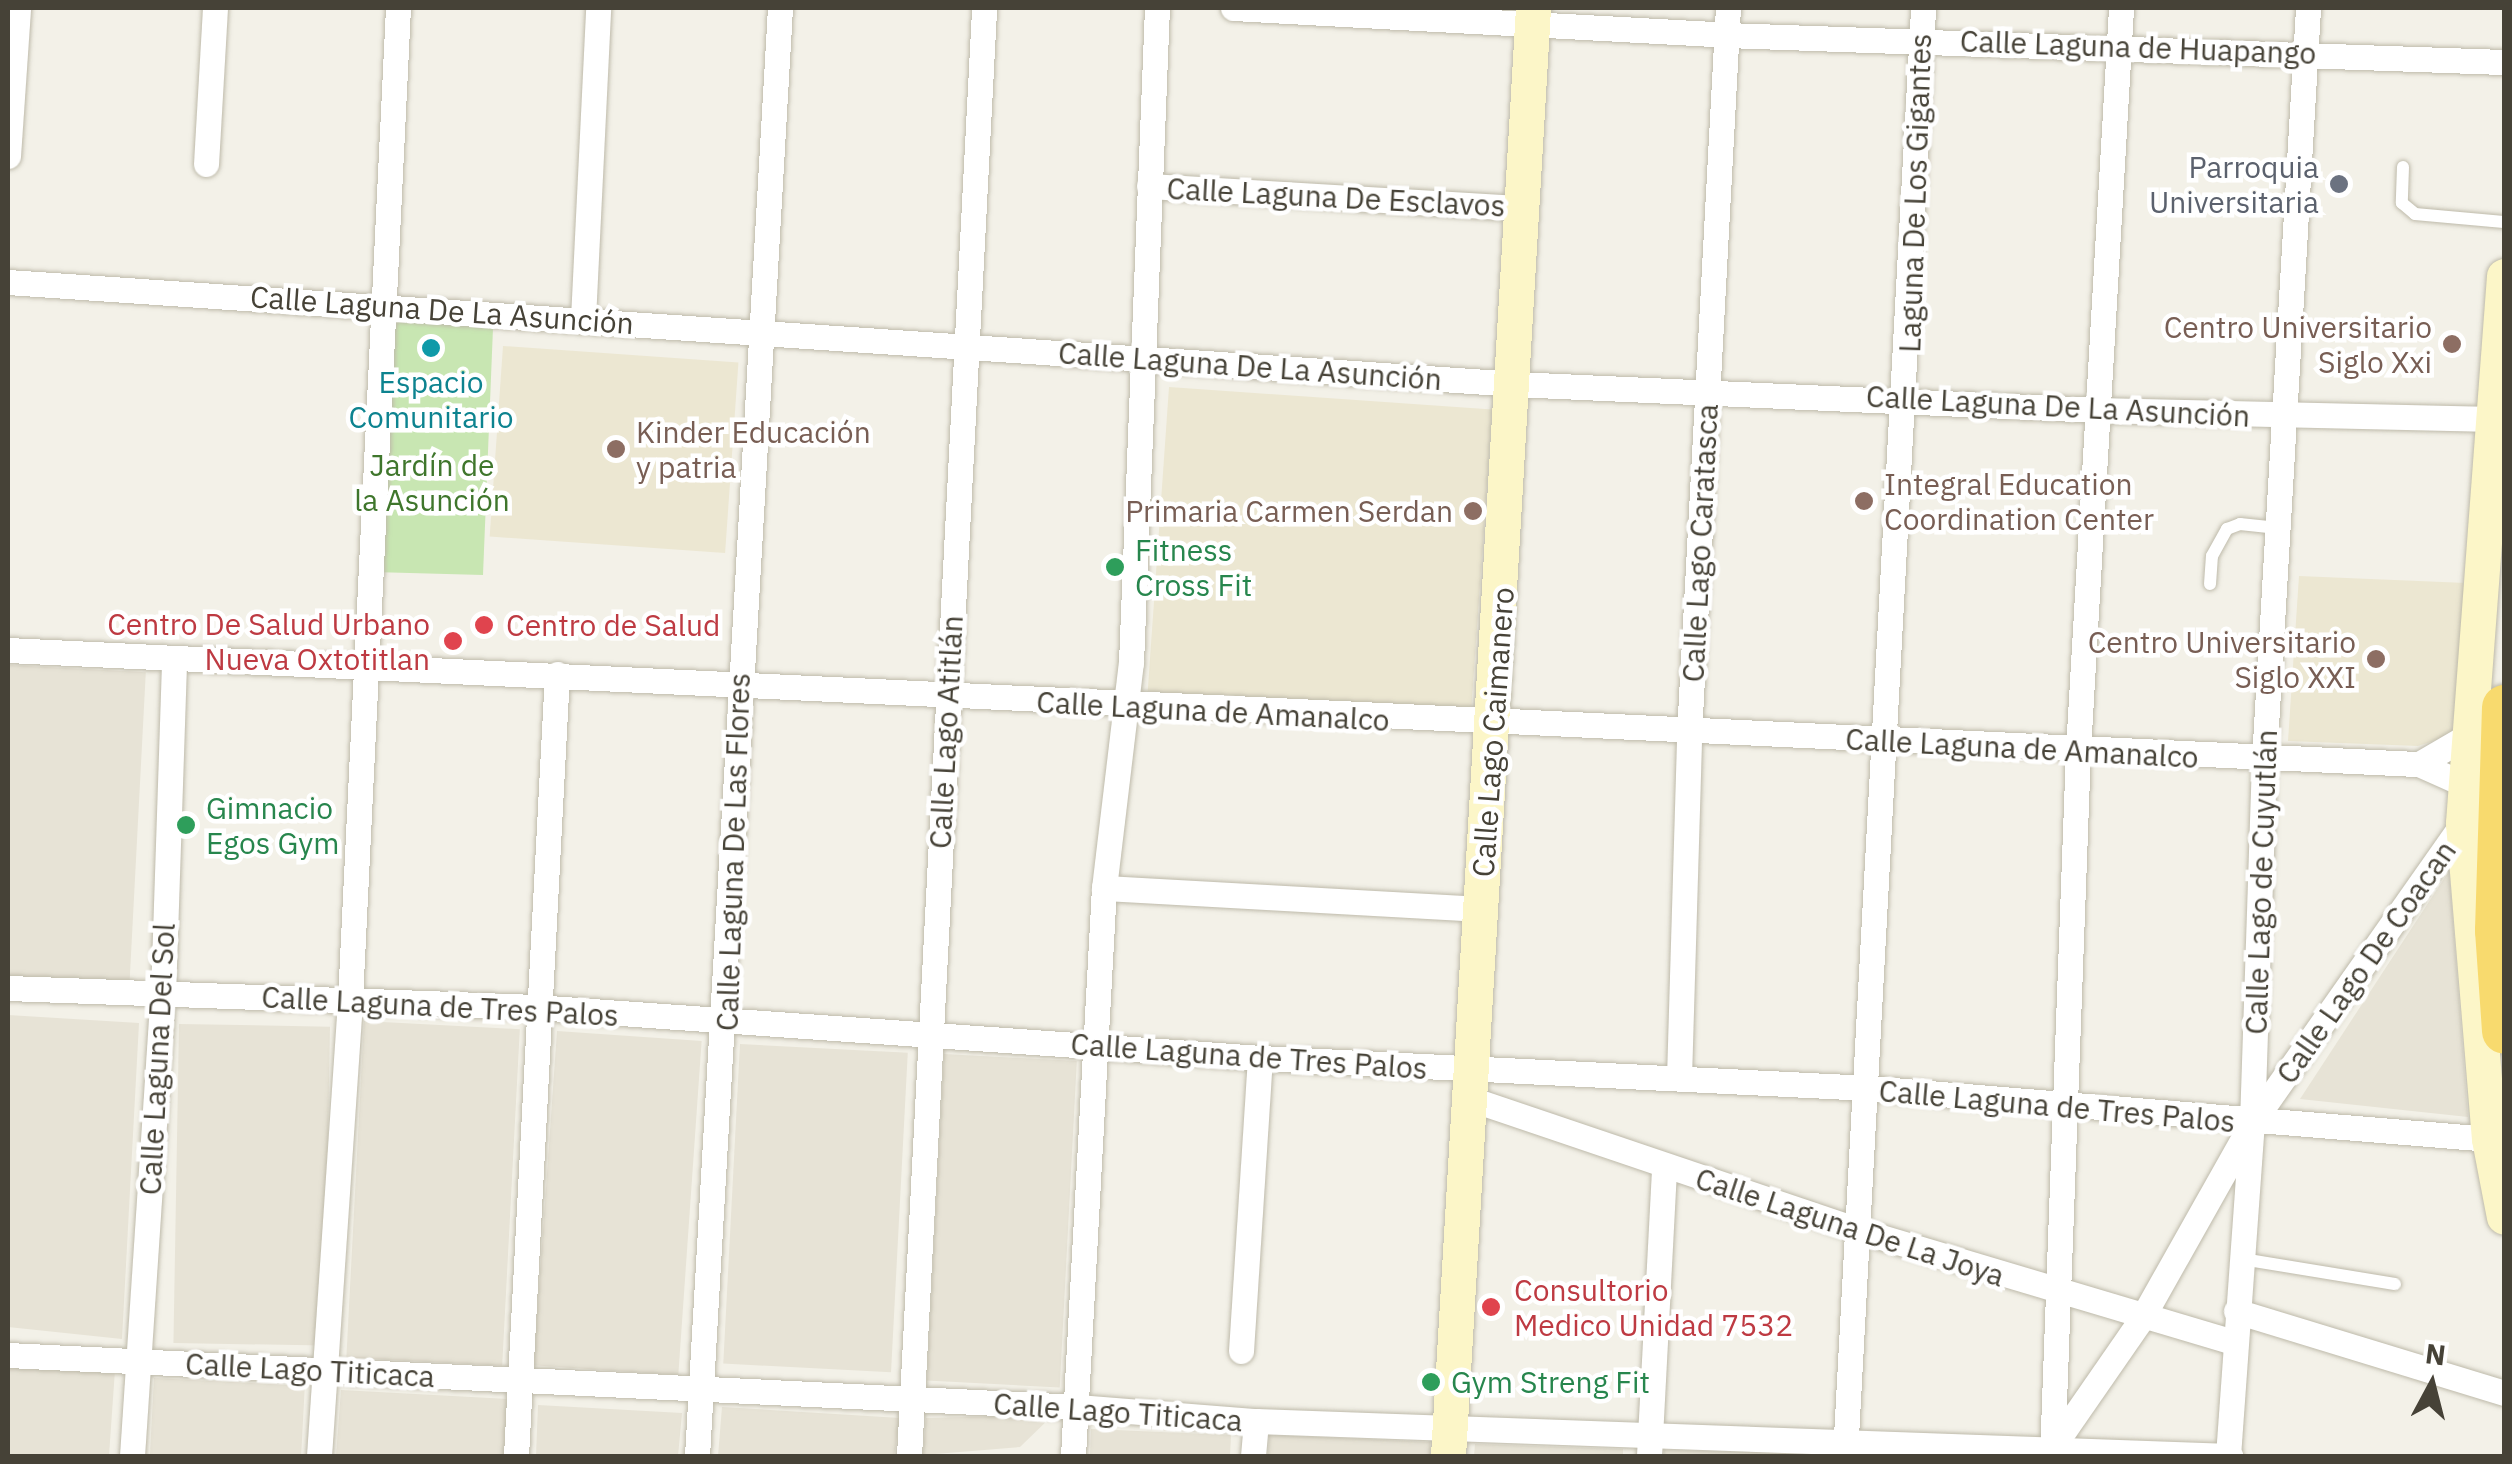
<!DOCTYPE html>
<meta charset="utf-8">
<style>
body{margin:0}
#map{position:relative;width:2512px;height:1464px;overflow:hidden;background:#f3f1e8;font-family:"IBM Plex Sans",sans-serif}
div>[style]{position:absolute}
[style*='--x']{left:calc(var(--x)*1px);top:calc(var(--y)*1px);width:calc(var(--w)*1px);rotate:calc(var(--a)*1deg)}
.residential>*{inset:0;background:#e7e3d6;transform-origin:0 0}
.education>*{inset:0;background:#ece7d2;transform-origin:0 0}
.green>*{inset:0;background:#c8e6b2}
.roads{filter:drop-shadow(0 0 2px #bebaaa) drop-shadow(0 0 2px #bebaaa)}
.lane>*{height:12px;margin:-6px;padding:0 6px;transform-origin:6px;border-radius:6px;background:#fff}
.street>*{height:25px;margin:-12.5px;padding:0 12.5px;transform-origin:12.5px;border-radius:12.5px;background:#fff}
.secondary>*{height:35px;margin:-17.5px;padding:0 17.5px;transform-origin:17.5px;border-radius:17.5px;background:#fcf6c8}
.highway>*{height:45px;margin:-22.5px;padding:0 22.5px;transform-origin:22.5px;border-radius:22.5px;background:#f8da6e}
.dots>*{width:28px;height:28px;translate:-50% -50%;box-sizing:border-box;border:5px solid #fff;border-radius:50%}
span{translate:-50% -50%;white-space:nowrap;text-align:center;line-height:1.15;-webkit-text-stroke:9px #fff;paint-order:stroke}
.street-label{font-size:30px;color:#464237}
.worship-label{font-size:30px;color:#5b616d}
.right{translate:-100% -50%;text-align:right}
.education-label{font-size:30px;color:#785e54}
.left{translate:0 -50%;text-align:left}
.culture-label{font-size:30px;color:#0d838f}
.park-label{font-size:30px;color:#3f762c}
.leisure-label{font-size:30px;color:#27864d}
.health-label{font-size:30px;color:#be3a42}
.frame{position:absolute;inset:0;border:10px solid #464237;pointer-events:none}
.north{position:absolute;left:2382px;top:1334px;width:100px;height:100px;-webkit-text-stroke:8px #fff;paint-order:stroke;rotate:7deg;font-size:28px;font-weight:700;line-height:40px;text-align:center;color:#464237}
.north::after{content:'';display:block;margin:auto;width:35px;height:45px;background:#464237;clip-path:polygon(50% 0,100% 100%,50% 72%,0 100%)}
</style>
<div id="map">
<div class="residential">
<i style="left:8px;top:665px;width:138px;height:313px;rotate:3deg"></i>
<i style="clip-path:polygon(2449px 871px,2468px 1117px,2300px 1099px)"></i>
<i style="clip-path:polygon(8px 1015px,139px 1023px,122px 1339px,8px 1327px)"></i>
<i style="left:364px;top:1021px;width:156px;height:337px;rotate:3deg"></i>
<i style="left:179px;top:1024px;width:151px;height:319px;rotate:1deg"></i>
<i style="left:557px;top:1031px;width:145px;height:335px;rotate:4deg"></i>
<i style="left:740px;top:1044px;width:168px;height:320px;rotate:3deg"></i>
<i style="left:944px;top:1054px;width:133px;height:327px;rotate:3deg"></i>
<i style="left:8px;top:1366px;width:107px;height:90px;rotate:4deg"></i>
<i style="left:154px;top:1378px;width:151px;height:78px;rotate:3deg"></i>
<i style="clip-path:polygon(341px 1390px,508px 1399px,504px 1456px,336px 1456px)"></i>
<i style="clip-path:polygon(538px 1405px,682px 1413px,678px 1456px,536px 1456px)"></i>
<i style="clip-path:polygon(722px 1407px,900px 1418px,894px 1456px,718px 1456px)"></i>
<i style="clip-path:polygon(1053px 1415px,1020px 1447px,923px 1455px,926px 1418px)"></i>
<i style="clip-path:polygon(1091px 1429px,1231px 1435px,1230px 1456px,1090px 1456px)"></i>
<i style="clip-path:polygon(1269px 1435px,1430px 1442px,1430px 1456px,1268px 1456px)"></i>
<i style="clip-path:polygon(1475px 1444px,1623px 1449px,1623px 1456px,1474px 1456px)"></i>
<i style="clip-path:polygon(1664px 1450px,1824px 1454px,1664px 1456px)"></i>
</div>
<div class="education">
<i style="left:503px;top:346px;width:236px;height:191px;rotate:4deg"></i>
<i style="left:1169px;top:387px;width:324px;height:305px;rotate:4deg"></i>
<i style="clip-path:polygon(2299px 576px,2466px 583px,2452px 735px,2418px 746px,2288px 741px)"></i>
</div>
<div class="green">
<i style="clip-path:polygon(397px 321px,493px 328px,483px 575px,373px 572px,381px 392px)"></i>
</div>
<div class="roads">
<div class="lane">
<i style="--x:2403;--y:167;--w:36;--a:92"></i>
<i style="--x:2402;--y:203;--w:17;--a:40"></i>
<i style="--x:2415;--y:214;--w:89;--a:5.1"></i>
<i style="--x:2210;--y:584;--w:28;--a:-86"></i>
<i style="--x:2212;--y:556;--w:31;--a:-61"></i>
<i style="--x:2227;--y:529;--w:14;--a:-21"></i>
<i style="--x:2240;--y:524;--w:38;--a:6"></i>
<i style="--x:2242;--y:1259;--w:155;--a:9.3"></i>
</div>
<div class="street">
<i style="--x:1233;--y:8;--w:494;--a:3.1"></i>
<i style="--x:1726;--y:35;--w:778;--a:1.99"></i>
<i style="--x:8;--y:156;--w:148;--a:-86.1"></i>
<i style="--x:206;--y:164;--w:156;--a:-86.7"></i>
<i style="--x:1149;--y:186;--w:374;--a:3.4"></i>
<i style="--x:8;--y:282;--w:1509;--a:3.87"></i>
<i style="--x:1514;--y:384;--w:584;--a:2.55"></i>
<i style="--x:2097;--y:410;--w:396;--a:1.3"></i>
<i style="--x:583;--y:319;--w:311;--a:-87.2"></i>
<i style="--x:8;--y:650;--w:2414;--a:2.71"></i>
<i style="--x:2419;--y:764;--w:51;--a:24.1"></i>
<i style="--x:2419;--y:764;--w:58;--a:-30.1"></i>
<i style="--x:1104;--y:888;--w:379;--a:3.2"></i>
<i style="--x:8;--y:988;--w:527;--a:2.06"></i>
<i style="--x:535;--y:1007;--w:727;--a:4.02"></i>
<i style="--x:1260;--y:1058;--w:609;--a:2.82"></i>
<i style="--x:1868;--y:1088;--w:623;--a:4.69"></i>
<i style="--x:1679;--y:1078;--w:344;--a:-88.3"></i>
<i style="--x:1689;--y:734;--w:727;--a:-86.93"></i>
<i style="--x:1471;--y:1099;--w:412;--a:18.7"></i>
<i style="--x:1861;--y:1231;--w:389;--a:16.6"></i>
<i style="--x:2236;--y:1311;--w:280;--a:17"></i>
<i style="--x:1241;--y:1351;--w:294;--a:-86.3"></i>
<i style="--x:8;--y:1355;--w:1070;--a:2.78"></i>
<i style="--x:1077;--y:1407;--w:180;--a:4.5"></i>
<i style="--x:1256;--y:1421;--w:975;--a:2.06"></i>
<i style="--x:2052;--y:1448;--w:158;--a:-55.3"></i>
<i style="--x:2142;--y:1318;--w:224;--a:-60.6"></i>
<i style="--x:2252;--y:1123;--w:367;--a:-54.9"></i>
<i style="--x:1845;--y:1455;--w:1449;--a:-86.91"></i>
<i style="--x:132;--y:1456;--w:462;--a:-86.2"></i>
<i style="--x:163;--y:995;--w:335;--a:-88.1"></i>
<i style="--x:319;--y:1456;--w:457;--a:-86.1"></i>
<i style="--x:350;--y:1000;--w:993;--a:-87.23"></i>
<i style="--x:516;--y:1456;--w:783;--a:-87"></i>
<i style="--x:697;--y:1456;--w:1450;--a:-86.72"></i>
<i style="--x:909;--y:1456;--w:1450;--a:-87.03"></i>
<i style="--x:1073;--y:1456;--w:569;--a:-86.88"></i>
<i style="--x:1104;--y:888;--w:227;--a:-83.2"></i>
<i style="--x:1131;--y:663;--w:656;--a:-87.73"></i>
<i style="--x:1253;--y:1456;--w:35;--a:-85"></i>
<i style="--x:1649;--y:1456;--w:288;--a:-87"></i>
<i style="--x:2052;--y:1456;--w:706;--a:-87.89"></i>
<i style="--x:2078;--y:750;--w:743;--a:-86.68"></i>
<i style="--x:2228;--y:1456;--w:334;--a:-85.9"></i>
<i style="--x:2252;--y:1123;--w:363;--a:-88.1"></i>
<i style="--x:2264;--y:760;--w:753;--a:-86.65"></i>
</div>
<div class="secondary">
<i style="--x:2504;--y:276;--w:549;--a:94.29"></i>
<i style="--x:2463;--y:823;--w:317;--a:85.3"></i>
<i style="--x:2489;--y:1139;--w:79;--a:79.1"></i>
<i style="--x:1448;--y:1456;--w:1450;--a:-86.64"></i>
</div>
<div class="highway">
<i style="--x:2504;--y:707;--w:223;--a:91.8"></i>
<i style="--x:2497;--y:930;--w:101;--a:86"></i>
</div>
</div>
<div class="dots">
<i style="left:2339px;top:184px;background:#6b7280"></i>
<i style="left:2452px;top:344px;background:#8d6e63"></i>
<i style="left:431px;top:348px;background:#0f9aa8"></i>
<i style="left:616px;top:449px;background:#8d6e63"></i>
<i style="left:1864px;top:501px;background:#8d6e63"></i>
<i style="left:1473px;top:511px;background:#8d6e63"></i>
<i style="left:1115px;top:567px;background:#2e9e5b"></i>
<i style="left:484px;top:625px;background:#e0444e"></i>
<i style="left:453px;top:641px;background:#e0444e"></i>
<i style="left:2376px;top:659px;background:#8d6e63"></i>
<i style="left:186px;top:825px;background:#2e9e5b"></i>
<i style="left:1491px;top:1307px;background:#e0444e"></i>
<i style="left:1431px;top:1382px;background:#2e9e5b"></i>
</div>
<div class="street-label">
<span style="left:2138px;top:47px;rotate:2deg">Calle Laguna de Huapango</span>
<span style="left:1915px;top:193px;rotate:-88deg">Laguna De Los Gigantes</span>
<span style="left:1336px;top:197px;rotate:3deg">Calle Laguna De Esclavos</span>
<span style="left:442px;top:310px;rotate:4deg">Calle Laguna De La Asunción</span>
<span style="left:1250px;top:366px;rotate:4deg">Calle Laguna De La Asunción</span>
<span style="left:2058px;top:406px;rotate:3deg">Calle Laguna De La Asunción</span>
<span style="left:1700px;top:543px;rotate:-87deg">Calle Lago Caratasca</span>
<span style="left:1213px;top:711px;rotate:3deg">Calle Laguna de Amanalco</span>
<span style="left:946px;top:732px;rotate:-87deg">Calle Lago Atitlán</span>
<span style="left:1493px;top:732px;rotate:-86deg">Calle Lago Caimanero</span>
<span style="left:2022px;top:748px;rotate:3deg">Calle Laguna de Amanalco</span>
<span style="left:733px;top:852px;rotate:-88deg">Calle Laguna De Las Flores</span>
<span style="left:2261px;top:882px;rotate:-88deg">Calle Lago de Cuyutlán</span>
<span style="left:2366px;top:962px;rotate:-55deg">Calle Lago De Coacan</span>
<span style="left:440px;top:1006px;rotate:3deg">Calle Laguna de Tres Palos</span>
<span style="left:1249px;top:1056px;rotate:4deg">Calle Laguna de Tres Palos</span>
<span style="left:157px;top:1059px;rotate:-87deg">Calle Laguna Del Sol</span>
<span style="left:2057px;top:1106px;rotate:5deg">Calle Laguna de Tres Palos</span>
<span style="left:1850px;top:1227px;rotate:18deg">Calle Laguna De La Joya</span>
<span style="left:310px;top:1370px;rotate:3deg">Calle Lago Titicaca</span>
<span style="left:1118px;top:1412px;rotate:4deg">Calle Lago Titicaca</span>
</div>
<div class="worship-label">
<span class="right" style="left:2319px;top:184px">Parroquia<br>Universitaria</span>
</div>
<div class="education-label">
<span class="right" style="left:2432px;top:344px">Centro Universitario<br>Siglo Xxi</span>
<span class="left" style="left:636px;top:449px">Kinder Educación<br>y patria</span>
<span class="left" style="left:1884px;top:501px">Integral Education<br>Coordination Center</span>
<span class="right" style="left:1453px;top:511px">Primaria Carmen Serdan</span>
<span class="right" style="left:2356px;top:659px">Centro Universitario<br>Siglo XXI</span>
</div>
<div class="culture-label">
<span style="left:431px;top:399px">Espacio<br>Comunitario</span>
</div>
<div class="park-label">
<span style="left:432px;top:482px">Jardín de<br>la Asunción</span>
</div>
<div class="leisure-label">
<span class="left" style="left:1135px;top:567px">Fitness<br>Cross Fit</span>
<span class="left" style="left:206px;top:825px">Gimnacio<br>Egos Gym</span>
<span class="left" style="left:1451px;top:1382px">Gym Streng Fit</span>
</div>
<div class="health-label">
<span class="right" style="left:430px;top:641px">Centro De Salud Urbano<br>Nueva Oxtotitlan</span>
<span class="left" style="left:506px;top:625px">Centro de Salud</span>
<span class="left" style="left:1514px;top:1307px">Consultorio<br>Medico Unidad 7532</span>
</div>
<div class="frame"></div>
<div class="north">N</div>
</div>
